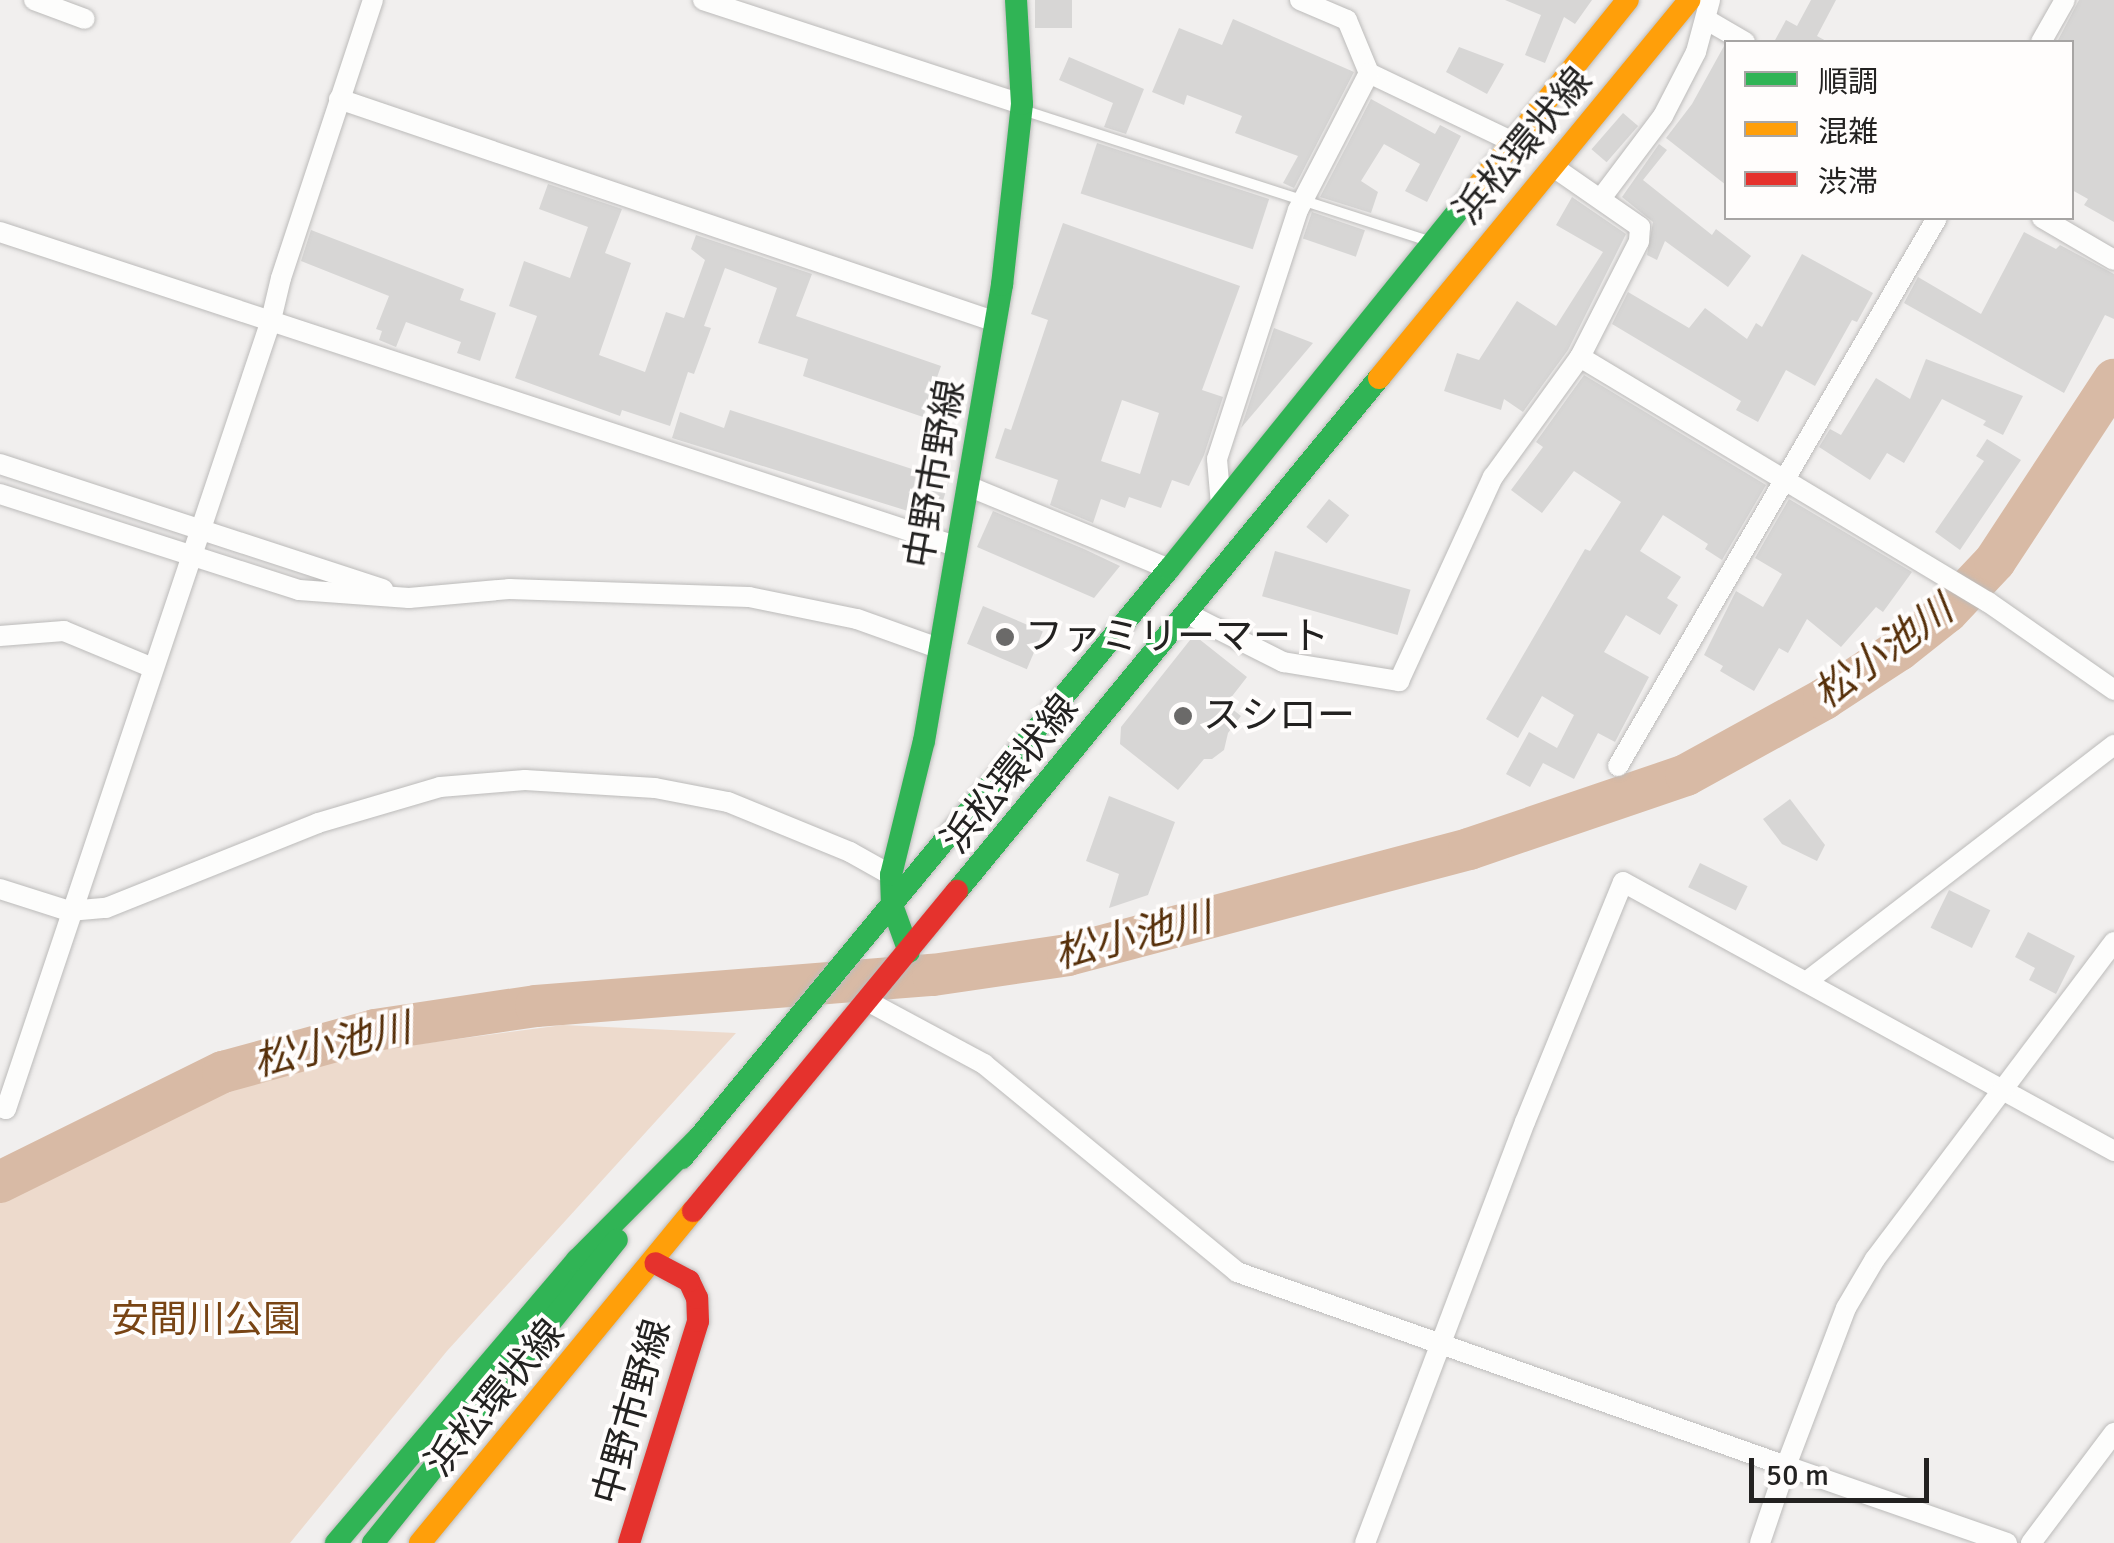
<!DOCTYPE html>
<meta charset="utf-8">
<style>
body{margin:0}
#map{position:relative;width:2114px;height:1543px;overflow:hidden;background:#f1efee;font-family:Signika,"Noto Sans JP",sans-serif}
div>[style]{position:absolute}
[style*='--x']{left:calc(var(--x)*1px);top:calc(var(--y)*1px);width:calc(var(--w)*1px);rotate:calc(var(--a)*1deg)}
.green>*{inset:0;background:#eddacc}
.river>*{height:42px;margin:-21px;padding:0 21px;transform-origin:21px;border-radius:21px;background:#d8baa5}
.building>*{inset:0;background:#d7d6d5;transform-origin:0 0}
.roads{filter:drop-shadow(0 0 2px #bcbbba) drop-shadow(0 0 2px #bcbbba)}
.lane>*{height:10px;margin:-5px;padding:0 5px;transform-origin:5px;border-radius:5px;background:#fdfdfc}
.street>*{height:20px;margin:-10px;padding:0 10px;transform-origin:10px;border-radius:10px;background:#fdfdfc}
.fast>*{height:22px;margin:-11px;padding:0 11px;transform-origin:11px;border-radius:11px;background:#30b455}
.slow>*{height:22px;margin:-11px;padding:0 11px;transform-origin:11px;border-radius:11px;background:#ff9f0a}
.jam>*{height:22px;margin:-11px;padding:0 11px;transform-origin:11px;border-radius:11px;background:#e5322d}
.dots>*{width:28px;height:28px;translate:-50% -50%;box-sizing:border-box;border:5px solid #fffdfc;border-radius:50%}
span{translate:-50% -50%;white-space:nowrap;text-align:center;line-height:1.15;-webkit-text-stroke:8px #fffdfc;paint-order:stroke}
.street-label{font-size:38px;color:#232221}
.poi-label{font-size:38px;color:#232221}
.left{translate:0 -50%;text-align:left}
.park-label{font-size:38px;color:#784414}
.water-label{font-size:40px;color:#562f09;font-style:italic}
.legend{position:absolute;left:1724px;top:40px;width:350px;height:180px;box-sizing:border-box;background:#fffdfc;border:2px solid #a7a5a4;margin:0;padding:12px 18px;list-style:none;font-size:30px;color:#232221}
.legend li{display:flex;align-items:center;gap:20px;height:50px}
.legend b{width:50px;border:2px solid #a7a5a4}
.scale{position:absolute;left:1749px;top:1458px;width:180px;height:45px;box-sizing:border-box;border:5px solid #232221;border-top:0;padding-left:12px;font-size:30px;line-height:35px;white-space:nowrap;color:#232221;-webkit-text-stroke:8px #fffdfc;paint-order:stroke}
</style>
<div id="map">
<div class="green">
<i style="clip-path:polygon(563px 1025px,736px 1033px,447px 1351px,290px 1543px,0 1543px,0 1203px,100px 1142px,212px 1091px,322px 1057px)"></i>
</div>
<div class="river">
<i style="--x:0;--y:1182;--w:249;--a:-26.3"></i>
<i style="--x:223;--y:1072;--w:158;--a:-15.4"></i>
<i style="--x:375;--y:1030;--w:163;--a:-8.5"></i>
<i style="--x:536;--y:1006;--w:398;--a:-4.5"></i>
<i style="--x:933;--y:975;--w:136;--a:-8.4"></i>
<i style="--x:1068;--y:955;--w:415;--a:-14.8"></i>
<i style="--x:1469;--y:849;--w:229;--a:-18.8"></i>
<i style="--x:1686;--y:775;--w:158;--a:-28.8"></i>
<i style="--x:1824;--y:699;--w:90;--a:-33.2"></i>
<i style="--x:1899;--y:650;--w:61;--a:-38.4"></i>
<i style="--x:1947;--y:612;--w:70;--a:-46.7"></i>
<i style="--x:1995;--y:561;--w:217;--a:-56.7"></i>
</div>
<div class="building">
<i style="left:1035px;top:0;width:37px;height:28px"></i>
<i style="clip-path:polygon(1505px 0,1592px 0,1575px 24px,1564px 17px,1545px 63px,1525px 55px,1541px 15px)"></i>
<i style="clip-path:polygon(1811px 0,1836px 0,1817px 36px,1828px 42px,1774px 42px,1786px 20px,1797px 26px)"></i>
<i style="clip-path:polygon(2079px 0,2114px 0,2114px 222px,2084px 205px,2088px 199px,2072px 190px,2072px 42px,2057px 42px)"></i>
<i style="clip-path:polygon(1233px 19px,1354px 72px,1294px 188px,1283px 183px,1298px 156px,1235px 133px,1242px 116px,1187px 95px,1184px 105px,1152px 92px,1179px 28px,1222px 45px)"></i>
<i style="clip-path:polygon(1724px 46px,1726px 47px,1726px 185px,1666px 138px,1692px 104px)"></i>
<i style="clip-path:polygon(1459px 47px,1504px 64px,1487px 94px,1446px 72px)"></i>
<i style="clip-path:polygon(1069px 57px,1144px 89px,1126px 134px,1104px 127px,1113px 103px,1059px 80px)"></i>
<i style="clip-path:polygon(1371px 99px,1435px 134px,1440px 125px,1461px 136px,1427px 202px,1405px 191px,1420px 164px,1384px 144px,1361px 181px,1378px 192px,1371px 213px,1320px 197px)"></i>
<i style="left:1623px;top:113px;width:20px;height:48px;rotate:41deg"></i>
<i style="left:1097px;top:143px;width:181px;height:53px;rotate:18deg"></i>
<i style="clip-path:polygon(1659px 144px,1667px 150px,1643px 180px,1712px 235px,1716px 229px,1751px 256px,1728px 287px,1665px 241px,1657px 260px,1647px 255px,1653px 222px,1622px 197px)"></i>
<i style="clip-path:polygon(548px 184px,622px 209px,605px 253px,631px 263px,599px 355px,645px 372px,666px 312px,684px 318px,705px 260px,691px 249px,696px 235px,812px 274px,796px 316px,941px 366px,923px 417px,803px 376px,808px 359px,758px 343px,777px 288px,725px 268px,704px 326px,711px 328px,694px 374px,688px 372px,670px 426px,622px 410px,620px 416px,515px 378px,537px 316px,509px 306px,524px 261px,570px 278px,588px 227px,539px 209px)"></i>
<i style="clip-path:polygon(1572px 197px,1626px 234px,1568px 350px,1523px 412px,1504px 399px,1501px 410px,1444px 391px,1457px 353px,1479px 360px,1517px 301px,1556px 326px,1603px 252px,1556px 225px)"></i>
<i style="left:1312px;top:212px;width:56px;height:28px;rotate:19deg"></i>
<i style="clip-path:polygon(evenodd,1063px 223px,1240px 286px,1202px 390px,1223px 397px,1204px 455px,1189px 486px,1172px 480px,1161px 508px,1129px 497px,1125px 508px,1101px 499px,1093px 523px,1050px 505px,1058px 480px,995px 458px,1005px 428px,1011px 430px,1048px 320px,1031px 314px,1063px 223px,1122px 400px,1159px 413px,1140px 474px,1101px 461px,1122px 400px)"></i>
<i style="clip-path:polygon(311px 230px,464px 289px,460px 300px,496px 313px,480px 361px,457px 353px,461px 342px,406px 322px,396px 347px,379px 340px,382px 331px,376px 329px,389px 296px,301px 261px)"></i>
<i style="clip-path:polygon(2024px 232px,2056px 249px,2060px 245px,2114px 274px,2114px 319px,2105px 315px,2064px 393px,1904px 303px,1918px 277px,1981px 314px)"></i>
<i style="clip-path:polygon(1802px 254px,1873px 293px,1857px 322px,1852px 320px,1815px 386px,1786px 370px,1758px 422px,1736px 410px,1741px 401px,1612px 324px,1628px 292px,1689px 328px,1705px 308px,1747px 339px,1756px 323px,1762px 327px)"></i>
<i style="clip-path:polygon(1274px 328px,1313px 343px,1241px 428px)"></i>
<i style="clip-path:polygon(1926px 359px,2023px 396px,2003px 435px,1983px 425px,1986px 421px,1942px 399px,1904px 463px,1887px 453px,1870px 480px,1819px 447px,1830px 429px,1841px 435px,1876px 378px,1910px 399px)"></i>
<i style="clip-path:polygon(1584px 375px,1766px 485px,1722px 560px,1705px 549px,1708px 544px,1663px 515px,1640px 551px,1681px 577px,1667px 598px,1678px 605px,1660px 635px,1626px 615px,1604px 652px,1649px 677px,1615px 742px,1598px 733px,1574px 779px,1543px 763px,1530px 787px,1506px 774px,1529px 732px,1557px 748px,1574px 715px,1542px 696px,1518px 738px,1486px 719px,1585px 549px,1590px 551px,1621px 502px,1574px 471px,1542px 513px,1511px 490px,1543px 447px,1536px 442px)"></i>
<i style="clip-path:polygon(730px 410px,949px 481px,937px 520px,672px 438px,680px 412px,724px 428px)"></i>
<i style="clip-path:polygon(1987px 439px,2021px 460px,1960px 550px,1935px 532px,1984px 461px,1976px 456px)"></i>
<i style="left:1329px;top:499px;width:26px;height:36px;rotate:39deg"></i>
<i style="clip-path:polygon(1789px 499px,1912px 572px,1883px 612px,1876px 607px,1841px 647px,1807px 619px,1788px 653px,1779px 648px,1754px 691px,1720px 671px,1723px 666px,1704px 655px,1736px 591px,1763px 607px,1782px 574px,1755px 558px)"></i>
<i style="clip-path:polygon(993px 511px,1084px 549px,1120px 566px,1094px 598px,977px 547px)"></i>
<i style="left:1275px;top:551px;width:141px;height:47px;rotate:16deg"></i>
<i style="left:983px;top:606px;width:65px;height:41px;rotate:23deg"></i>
<i style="clip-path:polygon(1194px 635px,1247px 677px,1226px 704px,1241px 716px,1228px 733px,1224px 750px,1212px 759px,1204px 759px,1178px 790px,1120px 744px,1121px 727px)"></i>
<i style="clip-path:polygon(1109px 796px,1175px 822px,1148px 895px,1109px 908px,1119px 874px,1086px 861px)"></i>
<i style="clip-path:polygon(1790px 799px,1825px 845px,1817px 861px,1782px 844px,1763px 819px)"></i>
<i style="left:1700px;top:863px;width:53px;height:27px;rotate:26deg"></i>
<i style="left:1949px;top:890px;width:46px;height:42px;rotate:26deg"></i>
<i style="clip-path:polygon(2028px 932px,2075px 956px,2056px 994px,2029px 980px,2035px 968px,2015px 957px)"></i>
</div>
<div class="roads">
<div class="lane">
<i style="--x:1026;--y:111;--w:423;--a:17.9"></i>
</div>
<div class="street">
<i style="--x:34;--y:0;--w:54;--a:20.4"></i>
<i style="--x:703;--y:0;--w:336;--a:18.1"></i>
<i style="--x:1300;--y:0;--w:51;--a:23.1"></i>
<i style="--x:1347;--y:20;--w:57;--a:67.5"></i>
<i style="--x:1369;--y:73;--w:162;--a:25.6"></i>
<i style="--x:1707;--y:20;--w:44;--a:30.1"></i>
<i style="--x:2041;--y:42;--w:48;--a:-60.3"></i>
<i style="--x:339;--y:99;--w:694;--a:18.75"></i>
<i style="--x:1602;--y:197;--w:101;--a:-53"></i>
<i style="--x:1663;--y:116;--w:72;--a:-62.7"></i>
<i style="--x:1696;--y:52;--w:54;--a:-74.9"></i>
<i style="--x:2042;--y:218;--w:83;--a:30.3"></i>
<i style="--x:0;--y:232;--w:1008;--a:18.2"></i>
<i style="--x:1580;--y:357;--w:476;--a:31"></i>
<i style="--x:1988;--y:602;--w:154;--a:34.9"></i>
<i style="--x:0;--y:464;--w:403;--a:18.1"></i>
<i style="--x:968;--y:486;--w:217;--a:22.4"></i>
<i style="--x:0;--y:494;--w:314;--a:17.8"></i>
<i style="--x:299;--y:590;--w:110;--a:4.2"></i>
<i style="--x:409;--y:598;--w:100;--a:-5.1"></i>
<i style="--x:509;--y:589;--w:240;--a:1.9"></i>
<i style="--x:749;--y:597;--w:110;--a:11.5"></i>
<i style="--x:857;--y:619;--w:89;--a:19.7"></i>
<i style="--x:1221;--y:505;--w:46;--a:-95"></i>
<i style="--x:1217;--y:459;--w:262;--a:-72"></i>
<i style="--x:1298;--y:210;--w:154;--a:-62.6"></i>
<i style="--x:1186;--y:613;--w:109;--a:26.8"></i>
<i style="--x:1283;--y:662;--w:118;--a:9.3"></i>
<i style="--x:1399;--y:681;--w:225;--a:-65.3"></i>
<i style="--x:1493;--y:477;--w:148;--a:-54.1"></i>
<i style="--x:1580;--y:357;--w:130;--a:-63"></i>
<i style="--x:1639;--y:241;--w:14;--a:-86"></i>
<i style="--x:1640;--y:227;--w:107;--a:-145.3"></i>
<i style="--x:0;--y:636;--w:64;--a:-4.5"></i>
<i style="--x:64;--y:631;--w:96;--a:22.6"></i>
<i style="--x:1618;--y:766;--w:634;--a:-59.8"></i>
<i style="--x:0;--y:889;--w:72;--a:17.7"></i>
<i style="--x:69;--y:911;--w:37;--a:-5"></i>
<i style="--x:106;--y:908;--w:228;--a:-21.8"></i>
<i style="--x:318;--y:823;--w:127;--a:-16.4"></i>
<i style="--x:440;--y:787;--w:85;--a:-4.7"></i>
<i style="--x:525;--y:780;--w:130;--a:3.5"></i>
<i style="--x:655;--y:788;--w:74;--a:10.9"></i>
<i style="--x:728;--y:802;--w:132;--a:22.3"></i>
<i style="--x:850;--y:852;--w:47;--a:29.3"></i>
<i style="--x:1806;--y:982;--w:389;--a:-37.6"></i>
<i style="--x:869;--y:1002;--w:131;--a:28.3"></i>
<i style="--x:984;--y:1064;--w:328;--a:39.4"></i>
<i style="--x:1237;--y:1272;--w:582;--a:19.46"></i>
<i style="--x:1786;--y:1466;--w:81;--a:108.7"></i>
<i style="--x:0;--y:1107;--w:6;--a:18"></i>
<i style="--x:6;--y:1109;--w:832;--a:-71.43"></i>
<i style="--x:271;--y:320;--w:43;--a:-76.6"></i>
<i style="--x:281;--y:278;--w:293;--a:-71.7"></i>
<i style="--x:1365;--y:1543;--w:450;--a:-69.2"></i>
<i style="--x:1525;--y:1122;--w:259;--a:-67.8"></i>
<i style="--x:1623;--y:882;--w:560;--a:28.72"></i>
<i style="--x:2007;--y:1543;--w:234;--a:-160.8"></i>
<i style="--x:1786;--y:1466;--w:169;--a:-69.2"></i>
<i style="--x:1846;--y:1308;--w:57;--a:-59.4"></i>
<i style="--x:1875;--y:1259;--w:397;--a:-53"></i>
<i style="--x:2031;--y:1543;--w:138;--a:-53"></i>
</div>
<div class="fast">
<i style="--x:957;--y:891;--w:664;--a:-50.56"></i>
<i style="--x:909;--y:952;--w:50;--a:-109.9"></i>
<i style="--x:892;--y:905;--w:30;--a:-92"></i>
<i style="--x:891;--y:875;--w:138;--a:-76.2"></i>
<i style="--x:924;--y:741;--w:463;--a:-80.3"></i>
<i style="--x:1002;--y:285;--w:182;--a:-83.7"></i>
<i style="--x:1022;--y:104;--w:104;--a:-93.3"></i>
<i style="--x:682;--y:1158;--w:764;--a:-50.42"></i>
<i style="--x:1169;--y:569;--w:483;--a:-51.1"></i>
<i style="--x:336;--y:1543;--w:372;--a:-49.6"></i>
<i style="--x:577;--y:1260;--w:172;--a:-45.2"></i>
<i style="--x:373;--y:1543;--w:389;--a:-51.2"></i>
</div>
<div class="slow">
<i style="--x:1472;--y:193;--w:248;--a:-51.1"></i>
<i style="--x:1379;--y:378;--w:489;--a:-50.6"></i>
<i style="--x:420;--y:1543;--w:430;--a:-50.6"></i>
</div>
<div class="jam">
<i style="--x:693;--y:1211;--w:415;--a:-50.5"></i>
<i style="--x:629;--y:1543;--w:232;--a:-72.7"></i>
<i style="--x:698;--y:1321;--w:23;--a:-92"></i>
<i style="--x:697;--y:1298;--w:19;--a:-115"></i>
<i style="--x:689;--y:1281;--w:38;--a:-152"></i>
</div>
</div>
<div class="dots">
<i style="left:1005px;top:637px;background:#6b6a69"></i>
<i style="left:1183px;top:716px;background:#6b6a69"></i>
</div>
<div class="street-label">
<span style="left:1523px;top:146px;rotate:-50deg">浜松環状線</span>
<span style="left:935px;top:474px;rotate:-80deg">中野市野線</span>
<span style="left:1010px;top:774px;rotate:-51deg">浜松環状線</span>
<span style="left:495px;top:1398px;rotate:-50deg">浜松環状線</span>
<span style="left:632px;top:1412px;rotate:-74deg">中野市野線</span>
</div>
<div class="poi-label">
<span class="left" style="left:1025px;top:637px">ファミリーマート</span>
<span class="left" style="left:1203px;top:716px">スシロー</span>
</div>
<div class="park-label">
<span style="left:206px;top:1320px">安間川公園</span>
</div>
<div class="water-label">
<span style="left:1883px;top:652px;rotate:-36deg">松小池川</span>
<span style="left:1133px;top:936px;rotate:-14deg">松小池川</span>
<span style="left:332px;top:1045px;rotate:-13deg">松小池川</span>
</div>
<ul class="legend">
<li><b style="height:12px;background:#30b455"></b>順調</li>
<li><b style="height:12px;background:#ff9f0a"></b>混雑</li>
<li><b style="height:12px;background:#e5322d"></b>渋滞</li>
</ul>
<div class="scale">50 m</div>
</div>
